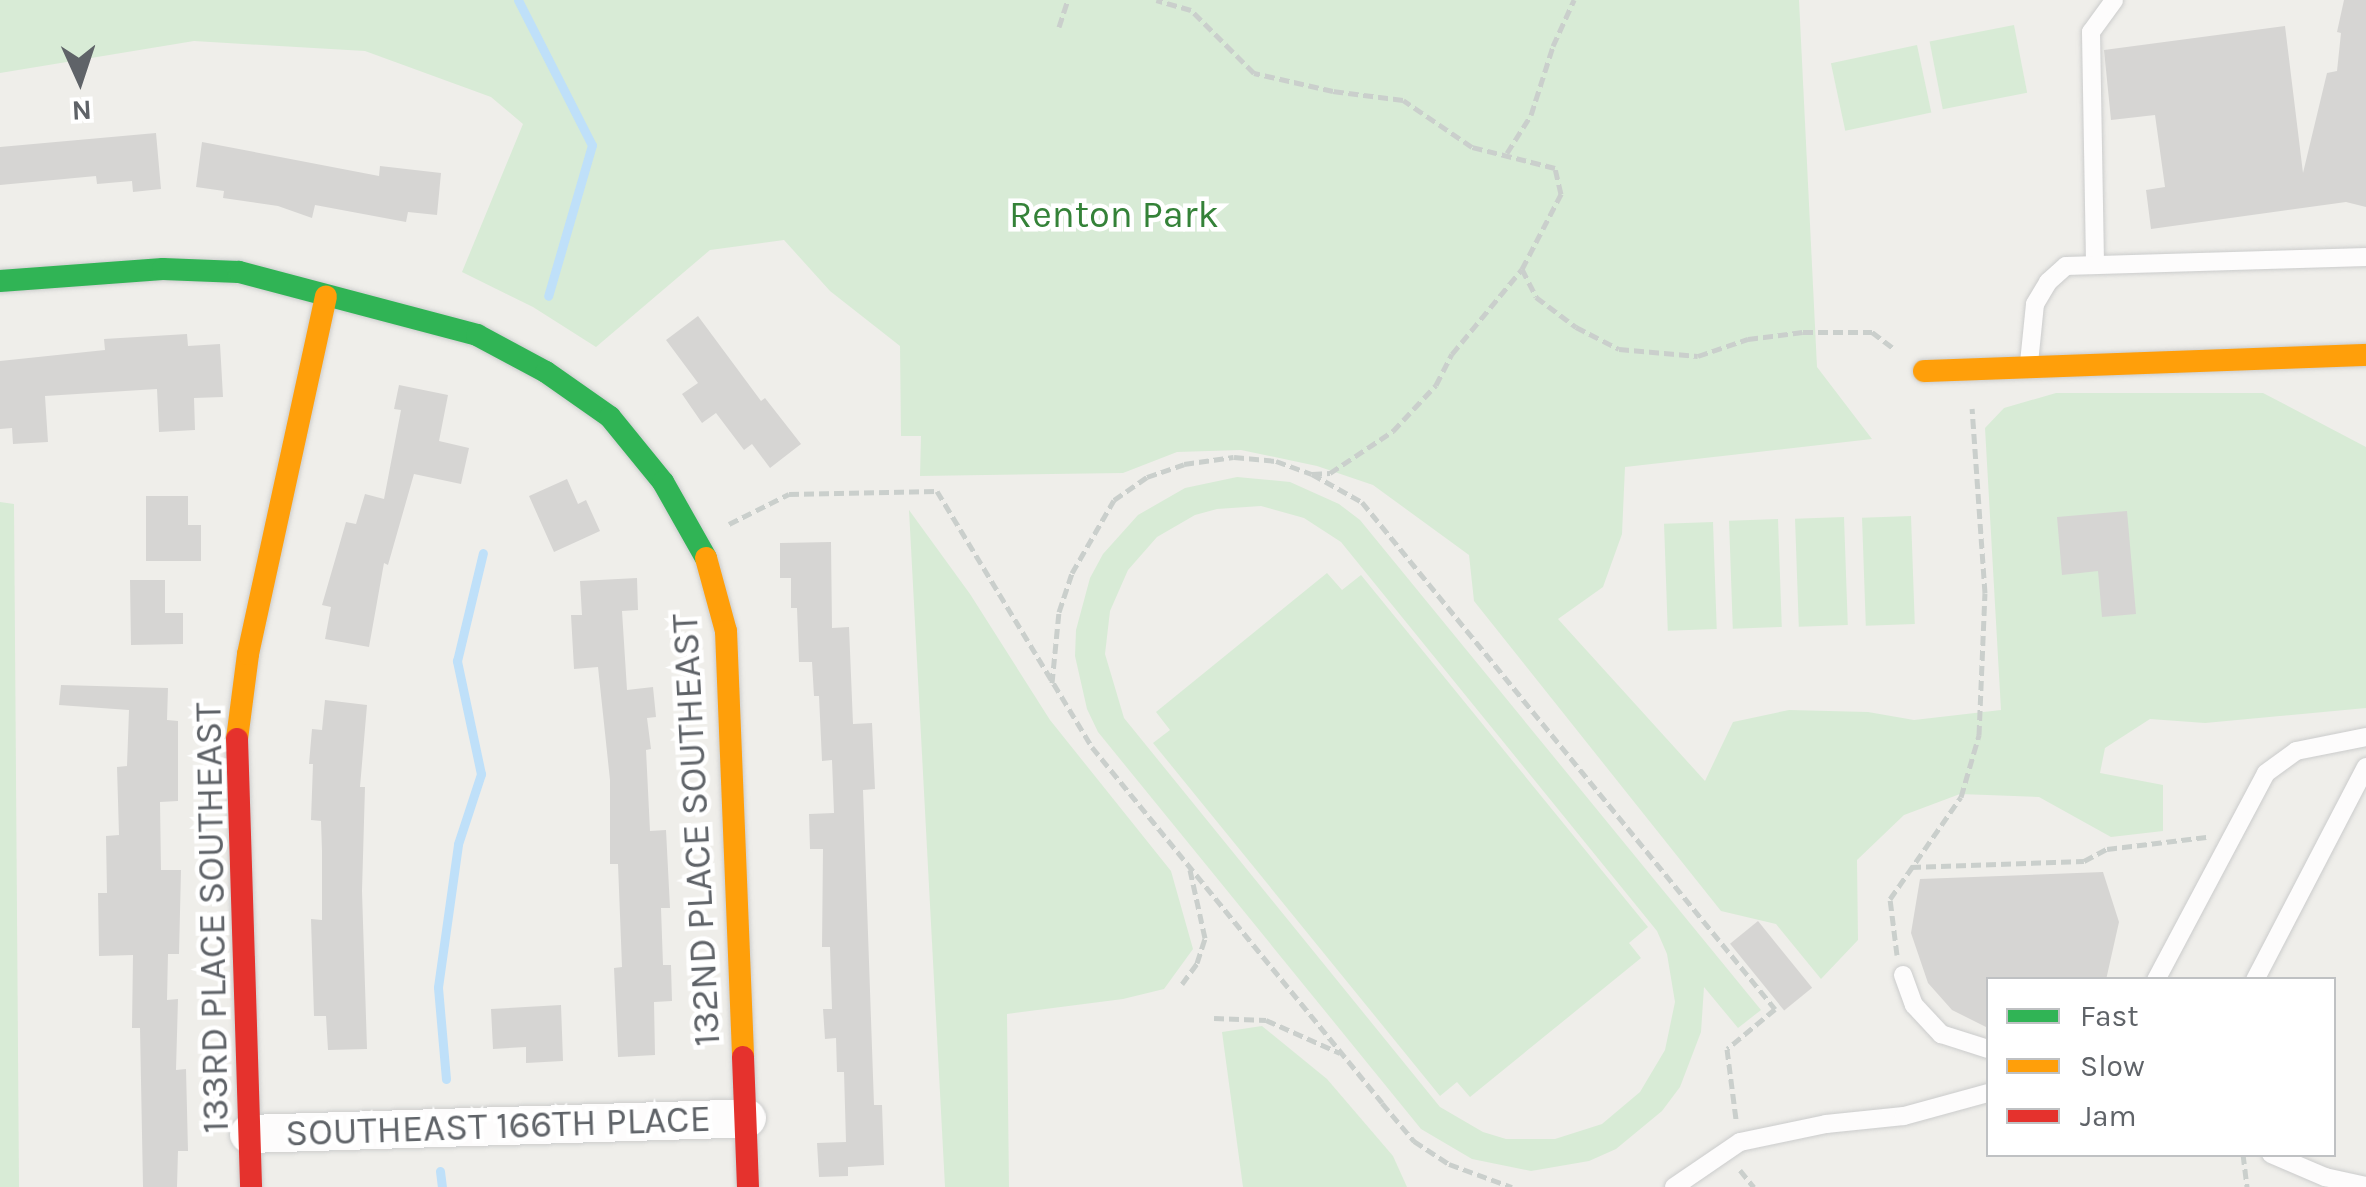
<!DOCTYPE html>
<style>
body{margin:0}
#map{position:relative;width:2366px;height:1187px;overflow:hidden;background:#efeeea;font-family:Karla,sans-serif}
div>[style]{position:absolute}
[style*='--x']{left:calc(var(--x)*1px);top:calc(var(--y)*1px);width:calc(var(--w)*1px);rotate:calc(var(--a)*1deg)}
.green>*{inset:0;background:#d8ebd6;transform-origin:0 0}
.stream>*{height:9px;margin:-4.5px;padding:0 4.5px;transform-origin:4.5px;border-radius:4.5px;background:#bfe0f9}
.building>*{inset:0;background:#d6d5d3;transform-origin:0 0}
.path>*{height:5px;margin-top:-2.5px;transform-origin:0;background:repeating-linear-gradient(90deg,#cacfcc 0 10px,transparent 0 15px)}
.roads{filter:drop-shadow(0 0 2px #cbcccc) drop-shadow(0 0 2px #cbcccc)}
.lane>*{height:18px;margin:-9px;padding:0 9px;transform-origin:9px;border-radius:9px;background:#fdfcfc}
.street>*{height:38px;margin:-19px;padding:0 19px;transform-origin:19px;border-radius:19px;background:#fdfcfc}
.fast>*{height:22px;margin:-11px;padding:0 11px;transform-origin:11px;border-radius:11px;background:#30b455}
.slow>*{height:22px;margin:-11px;padding:0 11px;transform-origin:11px;border-radius:11px;background:#ff9f0a}
.jam>*{height:22px;margin:-11px;padding:0 11px;transform-origin:11px;border-radius:11px;background:#e5322d}
span{translate:-50% -50%;white-space:nowrap;text-align:center;line-height:1.15;-webkit-text-stroke:9px #fff;paint-order:stroke}
.park-label{font-size:38px;color:#348238}
.street-label{font-size:38px;color:#5f6368}
.legend{position:absolute;left:1986px;top:977px;width:350px;height:180px;box-sizing:border-box;background:#fff;border:2px solid #bfc1c3;margin:0;padding:12px 18px;list-style:none;font-size:30px;color:#5f6368}
.legend li{display:flex;align-items:center;gap:20px;height:50px}
.legend b{width:50px;border:2px solid #bfc1c3}
.north{position:absolute;left:30px;top:30px;width:100px;height:100px;-webkit-text-stroke:8px #fff;paint-order:stroke;rotate:177deg;font-size:28px;font-weight:700;line-height:40px;text-align:center;color:#5f6368}
.north::after{content:'';display:block;margin:auto;width:35px;height:45px;background:#5f6368;clip-path:polygon(50% 0,100% 100%,50% 72%,0 100%)}
</style>
<div id="map">
<div class="green">
<i style="clip-path:polygon(0 0,1799px 0,1817px 367px,1872px 439px,1625px 467px,1622px 534px,1603px 587px,1558px 619px,1705px 781px,1733px 722px,1789px 710px,1868px 712px,1914px 720px,2001px 710px,1985px 428px,2004px 408px,2056px 393px,2263px 393px,2366px 447px,2366px 708px,2205px 723px,2150px 719px,2105px 748px,2100px 773px,2163px 785px,2163px 831px,2111px 837px,2039px 797px,1960px 794px,1904px 815px,1857px 860px,1858px 940px,1821px 979px,1776px 924px,1721px 911px,1474px 601px,1469px 555px,1373px 485px,1317px 466px,1241px 450px,1177px 452px,1123px 473px,920px 476px,921px 436px,901px 436px,900px 346px,830px 291px,784px 240px,710px 250px,596px 347px,533px 307px,462px 272px,523px 124px,491px 97px,365px 51px,194px 41px,0 73px)"></i>
<i style="left:2014px;top:25px;width:69px;height:86px;rotate:79deg"></i>
<i style="left:1917px;top:45px;width:69px;height:88px;rotate:78deg"></i>
<i style="clip-path:polygon(evenodd,1237px 477px,1290px 482px,1339px 504px,1360px 520px,1761px 1010px,1738px 1028px,1704px 987px,1701px 1032px,1680px 1087px,1662px 1111px,1616px 1149px,1589px 1161px,1531px 1171px,1472px 1159px,1421px 1129px,1098px 732px,1087px 709px,1075px 656px,1076px 630px,1090px 578px,1103px 554px,1138px 515px,1185px 488px,1237px 477px,1261px 506px,1304px 518px,1341px 542px,1657px 931px,1667px 954px,1675px 1002px,1665px 1050px,1640px 1092px,1602px 1124px,1555px 1139px,1506px 1139px,1483px 1132px,1440px 1107px,1124px 718px,1105px 654px,1110px 611px,1128px 570px,1157px 537px,1195px 515px,1217px 509px,1261px 506px)"></i>
<i style="clip-path:polygon(0 502px,14px 504px,19px 1187px,0 1187px)"></i>
<i style="clip-path:polygon(909px 510px,970px 594px,1050px 720px,1171px 871px,1193px 949px,1164px 989px,1123px 999px,1007px 1014px,1009px 1187px,945px 1187px)"></i>
<i style="left:1911px;top:516px;width:108px;height:49px;rotate:88deg"></i>
<i style="left:1844px;top:517px;width:108px;height:49px;rotate:88deg"></i>
<i style="left:1778px;top:519px;width:108px;height:49px;rotate:88deg"></i>
<i style="left:1713px;top:522px;width:107px;height:49px;rotate:88deg"></i>
<i style="clip-path:polygon(1327px 573px,1342px 590px,1361px 575px,1648px 927px,1629px 943px,1641px 958px,1470px 1097px,1457px 1082px,1440px 1096px,1153px 743px,1170px 730px,1156px 712px)"></i>
<i style="clip-path:polygon(1262px 1026px,1327px 1079px,1393px 1156px,1407px 1187px,1243px 1187px,1222px 1032px)"></i>
</div>
<div class="stream">
<i style="--x:518;--y:0;--w:163;--a:63"></i>
<i style="--x:592;--y:145;--w:157;--a:106.2"></i>
<i style="--x:446;--y:1079;--w:92;--a:-95"></i>
<i style="--x:438;--y:987;--w:144;--a:-82"></i>
<i style="--x:458;--y:844;--w:74;--a:-71.8"></i>
<i style="--x:481;--y:774;--w:116;--a:-102"></i>
<i style="--x:457;--y:661;--w:111;--a:-76.5"></i>
<i style="--x:440;--y:1171;--w:16;--a:83"></i>
</div>
<div class="building">
<i style="clip-path:polygon(2344px 0,2366px 0,2366px 207px,2346px 202px,2151px 229px,2146px 190px,2165px 187px,2155px 115px,2111px 120px,2104px 50px,2285px 26px,2303px 173px,2327px 73px,2337px 71px,2341px 33px,2337px 32px)"></i>
<i style="clip-path:polygon(156px 133px,161px 189px,133px 192px,132px 181px,97px 184px,96px 176px,0 185px,0 147px)"></i>
<i style="clip-path:polygon(202px 142px,379px 176px,380px 166px,441px 173px,437px 215px,408px 212px,406px 222px,315px 205px,312px 218px,278px 206px,223px 198px,224px 191px,196px 187px)"></i>
<i style="clip-path:polygon(698px 316px,761px 401px,765px 398px,801px 444px,770px 468px,752px 444px,744px 450px,716px 413px,702px 423px,682px 394px,698px 383px,666px 340px)"></i>
<i style="clip-path:polygon(187px 334px,188px 346px,220px 344px,223px 397px,194px 398px,195px 430px,159px 432px,157px 389px,45px 396px,48px 442px,13px 444px,12px 428px,0 429px,0 361px,105px 350px,104px 339px)"></i>
<i style="clip-path:polygon(399px 385px,448px 395px,439px 441px,469px 448px,461px 484px,414px 474px,388px 565px,384px 563px,369px 647px,325px 639px,331px 607px,322px 605px,346px 522px,356px 524px,365px 494px,384px 499px,401px 410px,394px 409px)"></i>
<i style="clip-path:polygon(567px 479px,578px 504px,586px 500px,600px 531px,554px 552px,529px 496px)"></i>
<i style="clip-path:polygon(146px 496px,188px 496px,188px 525px,201px 525px,201px 561px,146px 561px)"></i>
<i style="clip-path:polygon(2127px 511px,2136px 614px,2102px 617px,2098px 571px,2062px 575px,2057px 517px)"></i>
<i style="clip-path:polygon(831px 542px,832px 628px,849px 627px,853px 724px,872px 723px,875px 789px,863px 790px,874px 1105px,882px 1105px,884px 1165px,848px 1167px,848px 1176px,819px 1177px,817px 1143px,846px 1142px,844px 1072px,837px 1072px,836px 1038px,825px 1039px,823px 1009px,832px 1009px,830px 947px,822px 947px,823px 849px,810px 849px,809px 814px,834px 813px,832px 760px,822px 761px,819px 696px,814px 696px,812px 662px,799px 662px,797px 608px,791px 608px,791px 578px,780px 578px,780px 543px)"></i>
<i style="clip-path:polygon(637px 578px,638px 610px,622px 611px,627px 690px,653px 687px,656px 717px,647px 718px,651px 749px,646px 750px,650px 831px,666px 830px,670px 908px,661px 908px,663px 965px,671px 965px,672px 1001px,654px 1002px,655px 1055px,618px 1057px,614px 968px,622px 967px,618px 864px,610px 864px,610px 780px,598px 667px,574px 669px,571px 615px,582px 615px,580px 581px)"></i>
<i style="clip-path:polygon(130px 580px,165px 580px,165px 613px,183px 613px,183px 644px,131px 645px)"></i>
<i style="clip-path:polygon(61px 685px,168px 688px,167px 720px,178px 721px,178px 801px,160px 802px,161px 870px,181px 870px,179px 954px,168px 954px,167px 1000px,178px 999px,176px 1070px,186px 1069px,188px 1151px,178px 1151px,177px 1187px,143px 1187px,140px 1028px,132px 1028px,133px 955px,99px 956px,98px 893px,107px 893px,106px 836px,119px 835px,117px 767px,127px 766px,129px 710px,59px 705px)"></i>
<i style="clip-path:polygon(325px 700px,367px 705px,360px 787px,365px 787px,362px 891px,367px 1049px,328px 1050px,326px 1016px,314px 1016px,311px 919px,322px 920px,322px 851px,321px 821px,311px 820px,313px 764px,309px 764px,312px 729px,322px 730px)"></i>
<i style="clip-path:polygon(2103px 872px,2119px 922px,2106px 980px,1988px 980px,1988px 1028px,1952px 1010px,1928px 983px,1911px 933px,1920px 879px)"></i>
<i style="left:1758px;top:921px;width:86px;height:36px;rotate:51deg"></i>
<i style="clip-path:polygon(561px 1005px,563px 1061px,526px 1063px,526px 1047px,493px 1049px,491px 1009px)"></i>
</div>
<div class="path">
<i style="--x:1059;--y:27;--w:28;--a:-72"></i>
<i style="--x:1507;--y:153;--w:45;--a:-57.7"></i>
<i style="--x:1531;--y:115;--w:72;--a:-72.3"></i>
<i style="--x:1553;--y:46;--w:51;--a:-65.5"></i>
<i style="--x:1522;--y:269;--w:31;--a:63"></i>
<i style="--x:1536;--y:297;--w:50;--a:36.9"></i>
<i style="--x:1576;--y:327;--w:48;--a:27.1"></i>
<i style="--x:1619;--y:349;--w:79;--a:5.1"></i>
<i style="--x:1698;--y:356;--w:53;--a:-18.8"></i>
<i style="--x:1748;--y:339;--w:55;--a:-7.3"></i>
<i style="--x:1803;--y:332;--w:69;--a:0"></i>
<i style="--x:1872;--y:332;--w:26;--a:37"></i>
<i style="--x:1312;--y:474;--w:57;--a:29.2"></i>
<i style="--x:1362;--y:502;--w:654;--a:50.83"></i>
<i style="--x:1775;--y:1009;--w:62;--a:140.2"></i>
<i style="--x:1727;--y:1049;--w:71;--a:82.7"></i>
<i style="--x:729;--y:524;--w:67;--a:-26.6"></i>
<i style="--x:789;--y:494;--w:148;--a:-1.2"></i>
<i style="--x:937;--y:491;--w:299;--a:58.8"></i>
<i style="--x:1092;--y:747;--w:459;--a:50.8"></i>
<i style="--x:1382;--y:1103;--w:50;--a:49.9"></i>
<i style="--x:1414;--y:1141;--w:42;--a:33.3"></i>
<i style="--x:1449;--y:1164;--w:67;--a:20.1"></i>
<i style="--x:1052;--y:683;--w:71;--a:-84.4"></i>
<i style="--x:1059;--y:612;--w:41;--a:-71.6"></i>
<i style="--x:1072;--y:573;--w:84;--a:-60.1"></i>
<i style="--x:1114;--y:500;--w:40;--a:-34.9"></i>
<i style="--x:1147;--y:477;--w:39;--a:-19"></i>
<i style="--x:1184;--y:464;--w:50;--a:-8"></i>
<i style="--x:1234;--y:457;--w:42;--a:5.4"></i>
<i style="--x:1276;--y:461;--w:38;--a:20"></i>
<i style="--x:1312;--y:474;--w:18;--a:-3"></i>
<i style="--x:1330;--y:473;--w:76;--a:-33.7"></i>
<i style="--x:1393;--y:431;--w:63;--a:-46.9"></i>
<i style="--x:1436;--y:385;--w:35;--a:-63"></i>
<i style="--x:1452;--y:354;--w:110;--a:-50.5"></i>
<i style="--x:1522;--y:269;--w:85;--a:-62.5"></i>
<i style="--x:1561;--y:194;--w:27;--a:-103"></i>
<i style="--x:1555;--y:168;--w:86;--a:-165.8"></i>
<i style="--x:1472;--y:147;--w:83;--a:-145.7"></i>
<i style="--x:1403;--y:100;--w:71;--a:-172.7"></i>
<i style="--x:1333;--y:91;--w:81;--a:-167.2"></i>
<i style="--x:1254;--y:73;--w:89;--a:-135"></i>
<i style="--x:1191;--y:10;--w:36;--a:-164"></i>
<i style="--x:1911;--y:867;--w:173;--a:-2"></i>
<i style="--x:2084;--y:861;--w:26;--a:-28"></i>
<i style="--x:2107;--y:849;--w:100;--a:-6.9"></i>
<i style="--x:1897;--y:955;--w:56;--a:-97.1"></i>
<i style="--x:1890;--y:899;--w:124;--a:-55.2"></i>
<i style="--x:1961;--y:797;--w:65;--a:-73.8"></i>
<i style="--x:1979;--y:735;--w:142;--a:-87.6"></i>
<i style="--x:1985;--y:593;--w:185;--a:-94"></i>
<i style="--x:1182;--y:984;--w:26;--a:-54"></i>
<i style="--x:1197;--y:963;--w:26;--a:-72"></i>
<i style="--x:1205;--y:938;--w:70;--a:-102.4"></i>
<i style="--x:1214;--y:1018;--w:52;--a:2.2"></i>
<i style="--x:1266;--y:1020;--w:81;--a:24"></i>
<i style="--x:2243;--y:1154;--w:33;--a:83"></i>
<i style="--x:1740;--y:1170;--w:22;--a:51"></i>
</div>
<div class="roads">
<div class="lane">
<i style="--x:2095;--y:262;--w:230;--a:-91"></i>
<i style="--x:2091;--y:32;--w:39;--a:-54"></i>
<i style="--x:2029;--y:363;--w:59;--a:-84.2"></i>
<i style="--x:2035;--y:304;--w:26;--a:-59"></i>
<i style="--x:2048;--y:282;--w:24;--a:-42"></i>
<i style="--x:2066;--y:266;--w:300;--a:-1.7"></i>
<i style="--x:1903;--y:975;--w:32;--a:70"></i>
<i style="--x:1914;--y:1005;--w:40;--a:47"></i>
<i style="--x:1941;--y:1034;--w:49;--a:17.7"></i>
<i style="--x:2156;--y:980;--w:234;--a:-62"></i>
<i style="--x:2266;--y:773;--w:37;--a:-36"></i>
<i style="--x:2296;--y:751;--w:71;--a:-11.3"></i>
<i style="--x:2255;--y:980;--w:240;--a:-62.5"></i>
<i style="--x:2271;--y:1154;--w:59;--a:23.1"></i>
<i style="--x:2325;--y:1177;--w:42;--a:12.4"></i>
<i style="--x:1674;--y:1187;--w:80;--a:-34.3"></i>
<i style="--x:1740;--y:1142;--w:88;--a:-11.8"></i>
<i style="--x:1826;--y:1124;--w:78;--a:-5.9"></i>
<i style="--x:1904;--y:1116;--w:87;--a:-15.3"></i>
</div>
<div class="street">
<i style="--x:249;--y:1134;--w:498;--a:-1.8"></i>
</div>
<div class="fast">
<i style="--x:0;--y:281;--w:163;--a:-4.2"></i>
<i style="--x:163;--y:269;--w:76;--a:2.3"></i>
<i style="--x:239;--y:272;--w:246;--a:14.8"></i>
<i style="--x:477;--y:335;--w:78;--a:28.2"></i>
<i style="--x:546;--y:372;--w:78;--a:35.1"></i>
<i style="--x:610;--y:417;--w:84;--a:50.8"></i>
<i style="--x:663;--y:482;--w:87;--a:60.5"></i>
</div>
<div class="slow">
<i style="--x:1924;--y:371;--w:442;--a:-2.1"></i>
<i style="--x:706;--y:558;--w:76;--a:74.7"></i>
<i style="--x:726;--y:631;--w:426;--a:87.7"></i>
<i style="--x:237;--y:739;--w:86;--a:-82.6"></i>
<i style="--x:248;--y:654;--w:366;--a:-77.7"></i>
</div>
<div class="jam">
<i style="--x:237;--y:739;--w:448;--a:88.2"></i>
<i style="--x:743;--y:1057;--w:130;--a:87.8"></i>
</div>
</div>
<div class="park-label">
<span style="left:1114px;top:215px">Renton Park</span>
</div>
<div class="street-label">
<span style="left:696px;top:830px;rotate:-93deg">132ND PLACE SOUTHEAST</span>
<span style="left:212px;top:918px;rotate:-91deg">133RD PLACE SOUTHEAST</span>
<span style="left:498px;top:1126px;rotate:-2deg">SOUTHEAST 166TH PLACE</span>
</div>
<ul class="legend">
<li><b style="height:12px;background:#30b455"></b>Fast</li>
<li><b style="height:12px;background:#ff9f0a"></b>Slow</li>
<li><b style="height:12px;background:#e5322d"></b>Jam</li>
</ul>
<div class="north">N</div>
</div>
